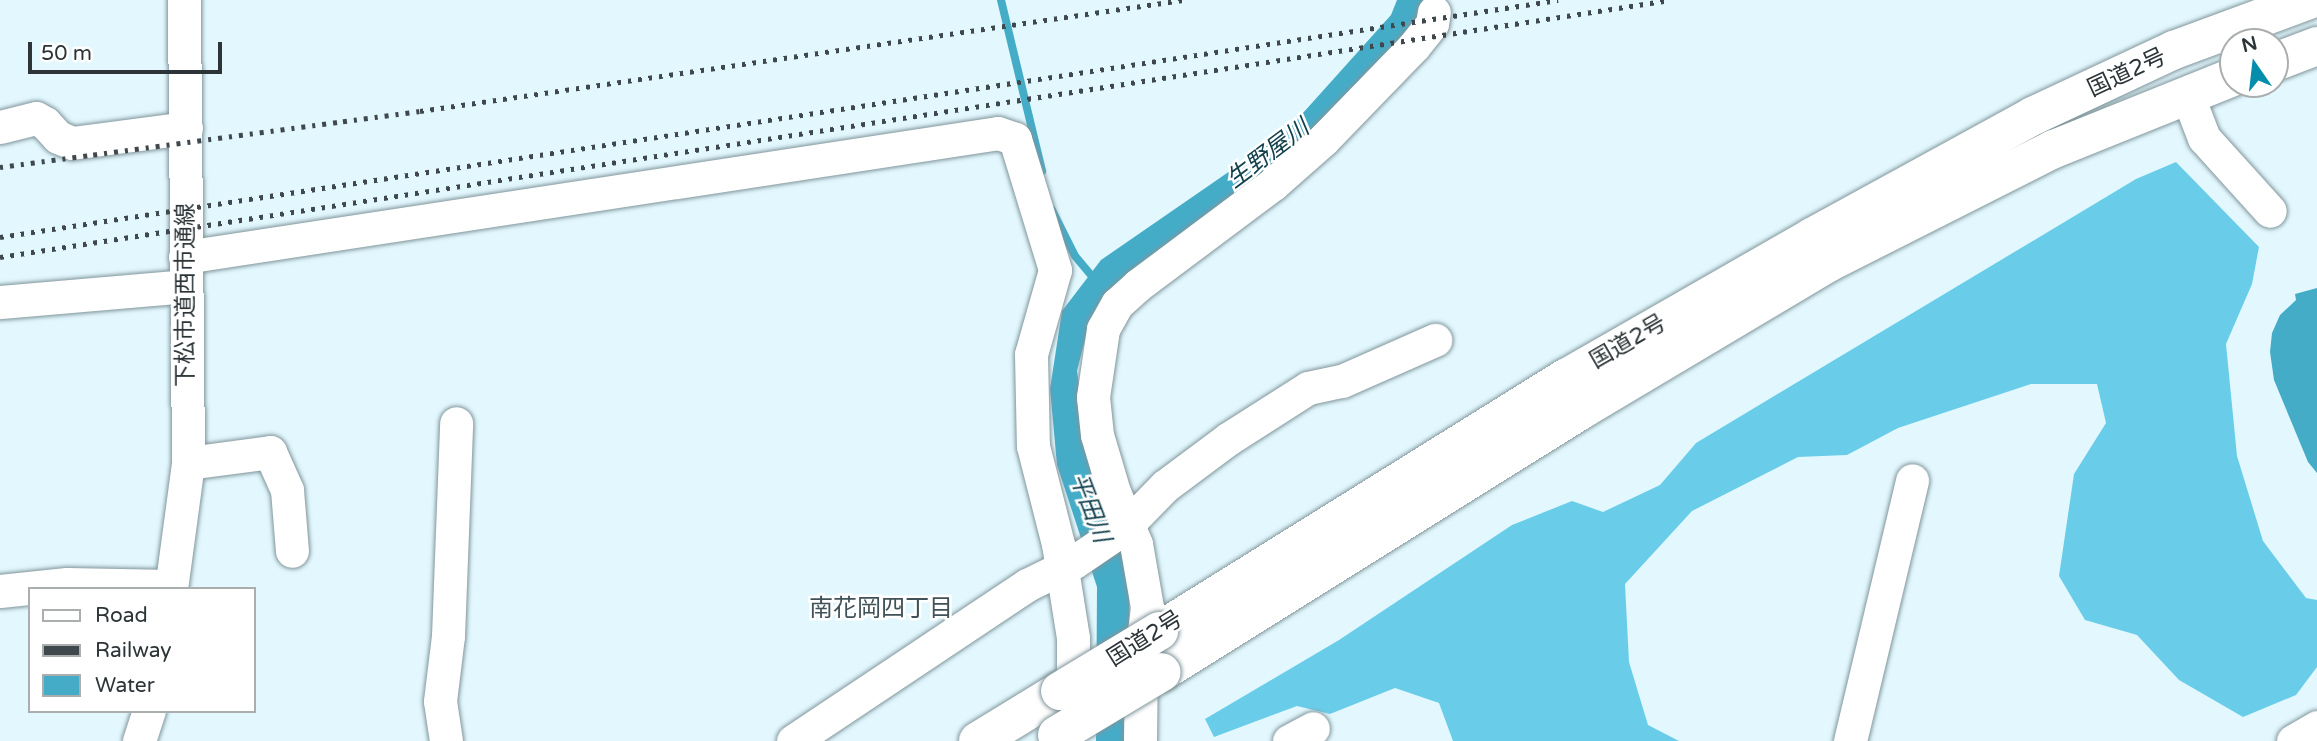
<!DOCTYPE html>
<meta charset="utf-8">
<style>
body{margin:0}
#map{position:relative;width:2317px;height:741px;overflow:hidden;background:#e2f8fe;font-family:"Varela Round","Noto Sans JP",sans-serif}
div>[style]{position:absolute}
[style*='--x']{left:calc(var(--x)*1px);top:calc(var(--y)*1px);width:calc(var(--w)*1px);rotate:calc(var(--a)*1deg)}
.forest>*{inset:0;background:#69cdea}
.water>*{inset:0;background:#45acc8}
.stream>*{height:8px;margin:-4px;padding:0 4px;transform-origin:4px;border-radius:4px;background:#45acc8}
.roads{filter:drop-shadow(0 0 2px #81959b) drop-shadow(0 0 2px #81959b)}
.minor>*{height:33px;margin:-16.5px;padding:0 16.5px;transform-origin:16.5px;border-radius:16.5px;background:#fff}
.highway>*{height:38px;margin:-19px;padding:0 19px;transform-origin:19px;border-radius:19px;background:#fff}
.rail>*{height:5px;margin-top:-2.5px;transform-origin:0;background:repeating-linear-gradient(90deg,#3f484c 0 3.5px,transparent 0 10.5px)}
.bridges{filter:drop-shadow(0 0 2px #81959b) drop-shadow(0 0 2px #81959b)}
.highway-bridge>*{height:38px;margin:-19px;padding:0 19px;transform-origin:19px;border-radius:19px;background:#fff}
span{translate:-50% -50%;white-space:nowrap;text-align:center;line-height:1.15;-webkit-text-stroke:5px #fff;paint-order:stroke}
.street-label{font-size:23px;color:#2c3437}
.water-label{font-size:24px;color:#13404d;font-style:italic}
.neighbourhood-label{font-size:24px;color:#405258}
.legend{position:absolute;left:28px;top:587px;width:228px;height:126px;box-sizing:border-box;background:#fff;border:2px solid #abaeaf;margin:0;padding:9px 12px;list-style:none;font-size:21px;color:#2c3437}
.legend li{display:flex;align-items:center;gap:14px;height:35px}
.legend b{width:35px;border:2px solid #abaeaf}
.north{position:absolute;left:2219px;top:28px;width:70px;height:70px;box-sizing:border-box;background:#fff;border:2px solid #abaeaf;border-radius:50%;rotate:346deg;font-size:19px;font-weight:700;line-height:28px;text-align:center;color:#2c3437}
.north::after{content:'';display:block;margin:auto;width:24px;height:32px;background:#048eac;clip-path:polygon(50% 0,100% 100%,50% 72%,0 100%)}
.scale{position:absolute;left:28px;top:42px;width:194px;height:32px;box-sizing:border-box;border:4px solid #2c3437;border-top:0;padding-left:9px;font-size:21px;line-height:24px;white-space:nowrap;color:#2c3437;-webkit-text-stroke:5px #fff;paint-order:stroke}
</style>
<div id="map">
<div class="forest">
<i style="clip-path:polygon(2176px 162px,2259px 247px,2252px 284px,2226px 344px,2237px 456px,2263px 541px,2306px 598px,2317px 600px,2317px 667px,2296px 695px,2243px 717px,2179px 680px,2137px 635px,2085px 620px,2059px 576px,2074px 474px,2106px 423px,2097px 384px,2031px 384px,1898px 428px,1847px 455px,1798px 457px,1692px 511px,1625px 584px,1629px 662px,1648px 725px,1679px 741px,1453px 741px,1439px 703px,1395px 688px,1330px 714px,1297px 706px,1214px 737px,1205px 719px,1339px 640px,1512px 525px,1572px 501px,1603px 512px,1660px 485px,1696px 443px,2136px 179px)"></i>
</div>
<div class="water">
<i style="clip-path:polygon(1397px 0,1436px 0,1350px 97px,1090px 320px,1077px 371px,1088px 445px,1129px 576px,1131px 741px,1096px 741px,1097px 587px,1057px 465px,1050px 389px,1062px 311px,1101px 260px,1285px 133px,1391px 15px)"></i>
<i style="clip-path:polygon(2317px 288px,2317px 473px,2308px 462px,2274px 380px,2270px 352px,2272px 333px,2280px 315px,2296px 300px,2295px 294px)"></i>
</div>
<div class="stream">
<i style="--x:1001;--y:0;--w:176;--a:76.5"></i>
<i style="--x:1052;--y:210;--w:51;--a:63.4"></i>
<i style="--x:1075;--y:256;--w:34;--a:50"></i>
</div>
<div class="roads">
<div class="minor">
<i style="--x:2187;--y:94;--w:47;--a:68.9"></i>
<i style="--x:2204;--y:138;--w:98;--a:47.9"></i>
<i style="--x:0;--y:127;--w:37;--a:-14"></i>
<i style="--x:36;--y:118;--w:10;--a:29"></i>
<i style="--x:45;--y:123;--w:19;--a:47"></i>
<i style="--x:58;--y:137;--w:15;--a:23"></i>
<i style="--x:72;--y:143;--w:115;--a:-7.5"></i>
<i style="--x:185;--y:257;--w:822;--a:-8.67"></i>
<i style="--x:998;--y:133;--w:18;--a:19"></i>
<i style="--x:1015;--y:139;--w:137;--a:73"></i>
<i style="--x:1055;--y:270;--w:87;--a:105.9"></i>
<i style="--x:1031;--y:354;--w:92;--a:88.8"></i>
<i style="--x:1033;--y:446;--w:101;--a:75.7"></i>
<i style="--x:1058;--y:544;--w:95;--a:80.9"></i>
<i style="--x:1073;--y:638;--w:69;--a:90"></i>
<i style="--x:0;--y:302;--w:186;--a:-4.9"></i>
<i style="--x:188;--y:463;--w:83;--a:-7.6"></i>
<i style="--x:270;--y:452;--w:42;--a:65.9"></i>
<i style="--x:287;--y:490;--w:61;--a:85.3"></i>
<i style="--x:171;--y:589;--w:127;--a:-82.3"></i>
<i style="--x:188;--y:463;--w:463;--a:-90.5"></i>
<i style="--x:0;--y:591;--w:67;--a:-6"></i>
<i style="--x:67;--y:584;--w:104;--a:1.1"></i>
<i style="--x:139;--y:741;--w:32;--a:-72"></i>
<i style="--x:446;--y:741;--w:40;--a:-98.5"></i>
<i style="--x:440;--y:701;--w:65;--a:-83"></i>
<i style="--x:448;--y:636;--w:213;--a:-87.8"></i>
<i style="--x:793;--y:741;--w:281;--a:-33.7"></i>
<i style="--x:1027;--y:585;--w:52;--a:-26.1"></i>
<i style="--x:1074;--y:562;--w:60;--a:-34.2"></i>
<i style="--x:1124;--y:528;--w:59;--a:-45.7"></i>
<i style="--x:1165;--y:486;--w:79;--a:-36.7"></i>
<i style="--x:1228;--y:439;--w:95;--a:-32.5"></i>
<i style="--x:1308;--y:388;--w:35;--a:-12"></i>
<i style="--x:1342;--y:381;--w:102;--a:-23.8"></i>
<i style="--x:1140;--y:741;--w:85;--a:-89.3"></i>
<i style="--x:1141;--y:656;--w:49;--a:-83"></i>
<i style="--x:1147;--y:607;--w:64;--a:-99.9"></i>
<i style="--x:1136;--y:544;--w:56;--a:-112.9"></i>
<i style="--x:1114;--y:492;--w:59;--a:-106.6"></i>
<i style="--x:1097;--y:435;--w:38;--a:-96"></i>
<i style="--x:1093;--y:397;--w:69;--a:-81.6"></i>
<i style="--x:1103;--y:329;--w:29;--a:-61"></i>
<i style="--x:1117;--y:304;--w:28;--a:-42"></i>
<i style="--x:1138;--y:285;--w:169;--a:-36.8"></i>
<i style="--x:1273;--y:184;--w:68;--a:-41.4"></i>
<i style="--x:1324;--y:139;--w:129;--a:-45.9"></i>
<i style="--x:1414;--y:46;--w:28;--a:-51"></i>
<i style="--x:1432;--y:24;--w:12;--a:-81"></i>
<i style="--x:1289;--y:741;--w:27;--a:-28"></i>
<i style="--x:1850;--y:741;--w:268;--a:-76.6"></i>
<i style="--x:2293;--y:741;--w:28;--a:-30"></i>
</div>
<div class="highway">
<i style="--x:2275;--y:62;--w:45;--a:-20.9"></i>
<i style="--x:1159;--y:631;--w:479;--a:-31.9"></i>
<i style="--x:1566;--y:378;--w:284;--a:-29.8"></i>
<i style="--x:1812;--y:237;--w:252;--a:-28.7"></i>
<i style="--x:2033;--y:116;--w:156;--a:-25.1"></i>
<i style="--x:2174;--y:50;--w:144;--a:-20.3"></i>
<i style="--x:1162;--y:672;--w:496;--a:-32"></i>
<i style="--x:1583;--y:409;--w:285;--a:-30.8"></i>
<i style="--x:1828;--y:263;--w:253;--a:-26.8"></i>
<i style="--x:2054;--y:149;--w:193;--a:-21.9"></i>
<i style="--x:978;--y:741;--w:96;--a:-31.4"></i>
</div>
</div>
<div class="rail">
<i style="--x:0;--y:167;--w:424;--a:-7.6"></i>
<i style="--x:420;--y:111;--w:771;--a:-8.28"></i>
<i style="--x:0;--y:237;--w:1576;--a:-8.65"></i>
<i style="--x:0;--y:257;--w:1690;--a:-8.75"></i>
</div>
<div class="bridges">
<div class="highway-bridge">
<i style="--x:1060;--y:691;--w:116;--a:-31.2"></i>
<i style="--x:1057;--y:735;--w:122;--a:-31"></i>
</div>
</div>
<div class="street-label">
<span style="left:2127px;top:73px;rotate:-25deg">国道2号</span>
<span style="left:186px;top:295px;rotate:-90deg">下松市道西市通線</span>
<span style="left:1628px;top:342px;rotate:-30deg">国道2号</span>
<span style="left:1145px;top:639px;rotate:-32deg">国道2号</span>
</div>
<div class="water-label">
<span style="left:1268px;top:154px;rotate:-37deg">生野屋川</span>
<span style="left:1090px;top:508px;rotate:69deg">平田川</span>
</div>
<div class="neighbourhood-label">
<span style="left:881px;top:609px">南花岡四丁目</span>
</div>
<ul class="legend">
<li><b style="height:9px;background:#fff"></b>Road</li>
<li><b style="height:9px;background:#3f484c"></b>Railway</li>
<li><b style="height:19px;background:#45acc8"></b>Water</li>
</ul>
<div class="north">N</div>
<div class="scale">50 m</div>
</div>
